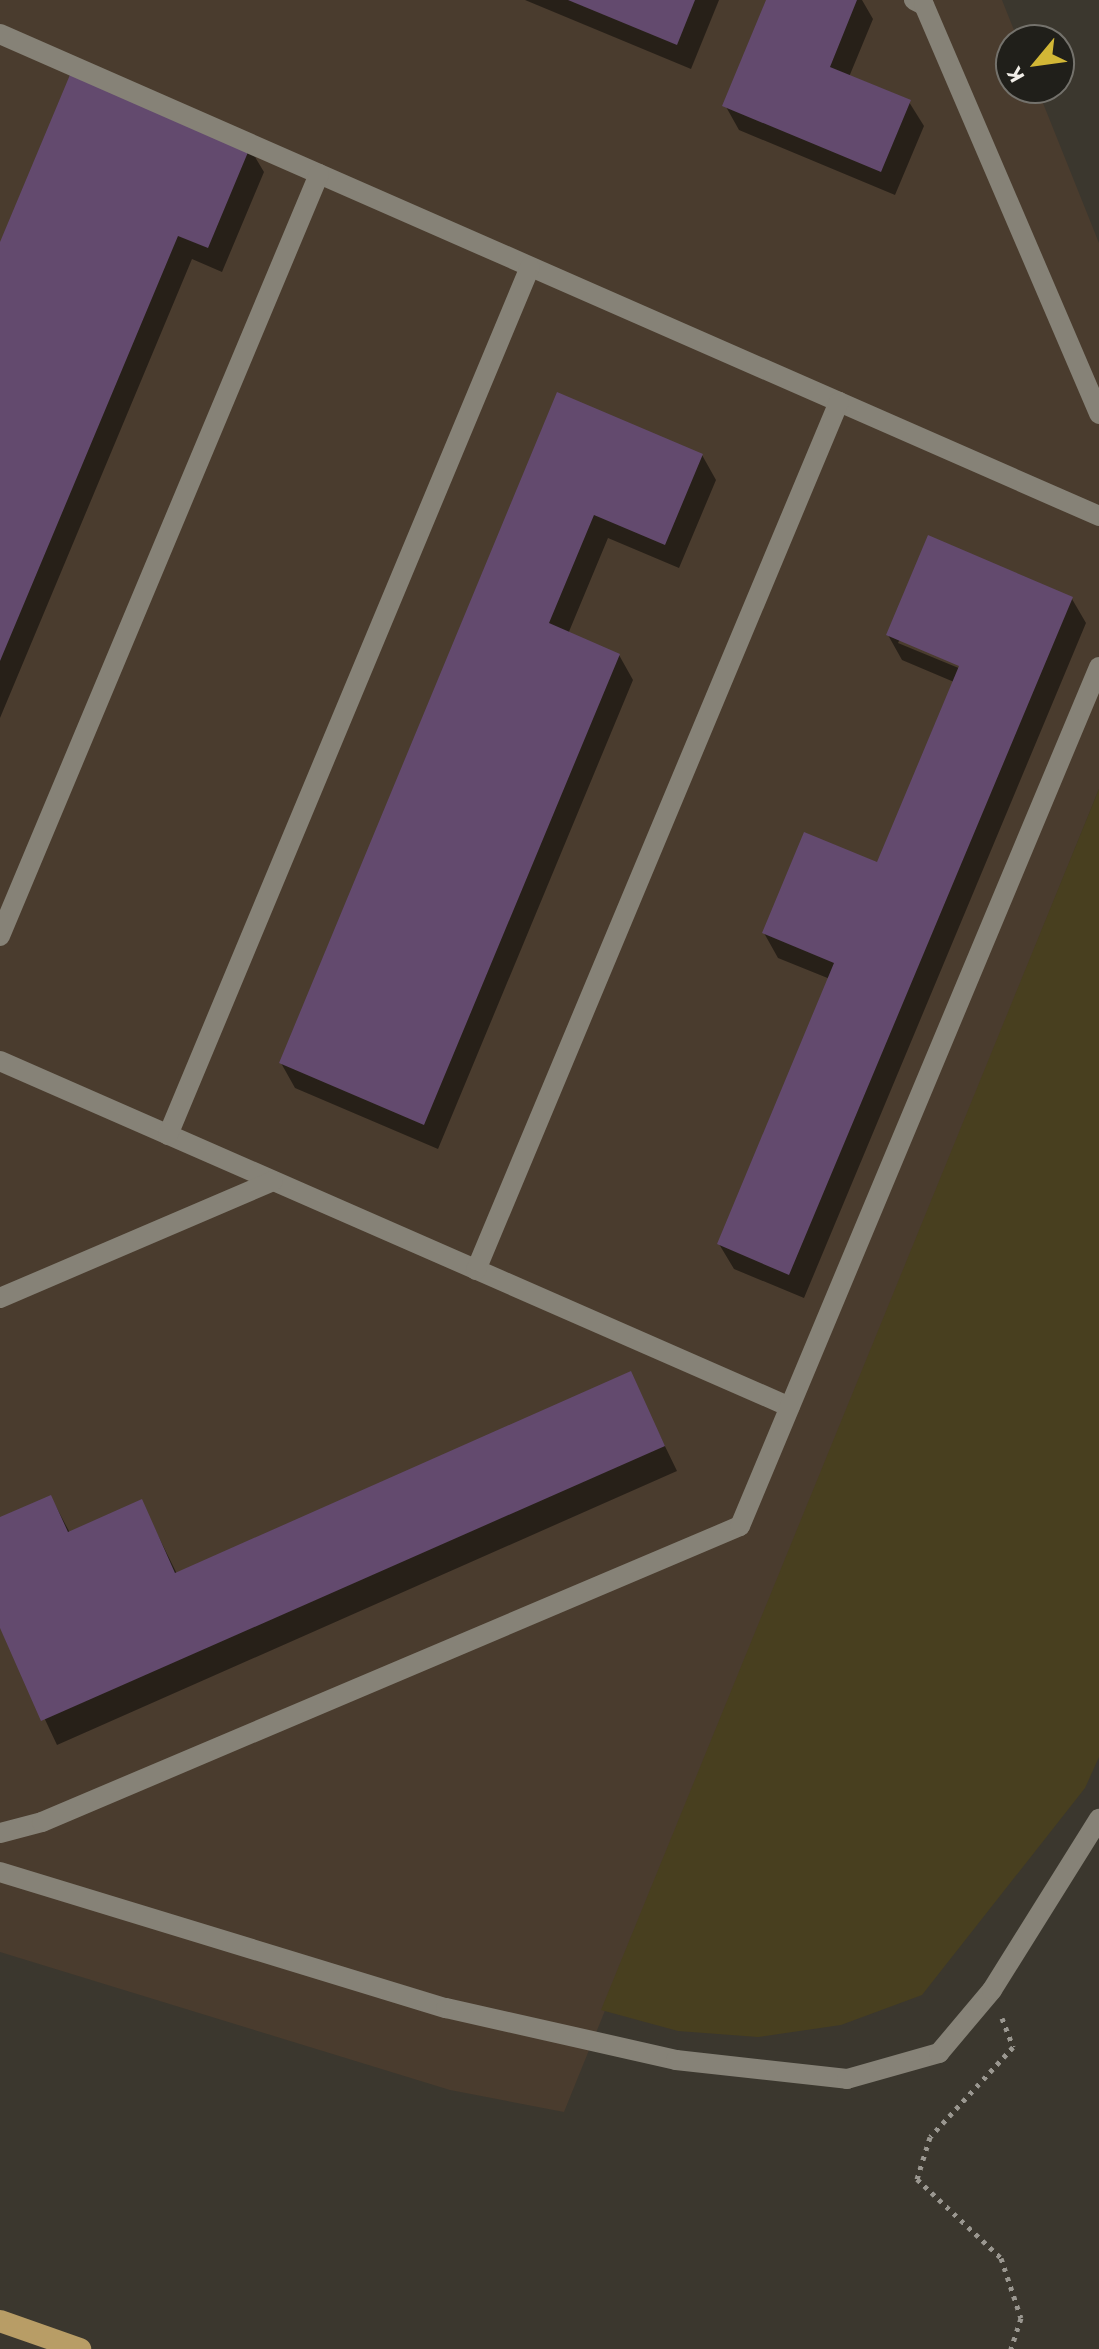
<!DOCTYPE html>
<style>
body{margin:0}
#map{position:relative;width:1099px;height:2349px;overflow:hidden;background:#3b372e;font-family:"Source Sans 3",sans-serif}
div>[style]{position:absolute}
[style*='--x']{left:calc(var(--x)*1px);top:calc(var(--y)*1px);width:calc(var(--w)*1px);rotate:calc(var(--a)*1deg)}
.commercial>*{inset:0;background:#4a3c2e}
.sand>*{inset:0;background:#483f1f}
.shadow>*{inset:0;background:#0007}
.building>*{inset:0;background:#634a6e}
.path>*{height:5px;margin-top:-2.5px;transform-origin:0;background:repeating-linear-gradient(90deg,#9a9790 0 4px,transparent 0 10px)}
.minor>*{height:20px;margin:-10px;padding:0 10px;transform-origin:10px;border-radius:10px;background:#868277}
.trunk>*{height:22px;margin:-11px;padding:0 11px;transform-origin:11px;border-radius:11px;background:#b89d66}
span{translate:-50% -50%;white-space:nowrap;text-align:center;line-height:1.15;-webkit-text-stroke:8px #201f1a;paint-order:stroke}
.north{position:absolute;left:995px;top:24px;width:80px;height:80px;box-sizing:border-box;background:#201f1a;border:2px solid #74726c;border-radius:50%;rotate:241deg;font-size:22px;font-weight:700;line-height:32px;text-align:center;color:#f1eee8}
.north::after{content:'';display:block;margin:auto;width:28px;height:36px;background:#d2b736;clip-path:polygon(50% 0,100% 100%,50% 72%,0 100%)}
</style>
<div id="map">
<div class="commercial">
<i style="clip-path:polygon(0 0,1002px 0,1018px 40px,1011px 40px,1011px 88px,1037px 88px,1099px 243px,1099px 789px,564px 2112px,450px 2090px,0 1952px)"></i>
</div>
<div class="sand">
<i style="clip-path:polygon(1099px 789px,1099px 1757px,1085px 1788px,922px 1995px,841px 2025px,758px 2037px,678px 2031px,601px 2010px)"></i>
</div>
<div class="shadow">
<i style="clip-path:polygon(525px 0,719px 0,691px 69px)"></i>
<i style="clip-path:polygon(768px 0,862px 0,873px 19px,849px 77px,909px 102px,924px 126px,895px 195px,739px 130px,725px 105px)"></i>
<i style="clip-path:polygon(249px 147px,264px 172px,222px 272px,192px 259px,0 718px,0 247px)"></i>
<i style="clip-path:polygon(558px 395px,702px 455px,716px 480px,679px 568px,608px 538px,568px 634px,619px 655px,633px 680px,438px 1149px,295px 1088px,281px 1063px)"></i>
<i style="clip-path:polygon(evenodd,1072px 599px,1086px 623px,804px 1298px,734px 1269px,719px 1244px,830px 979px,778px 958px,764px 933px,882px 867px,954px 682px,902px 660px,888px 635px,1072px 599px,900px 639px,961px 665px,961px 669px,898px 643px,900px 639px)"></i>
<i style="clip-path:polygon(630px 1374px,677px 1471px,57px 1745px,0 1624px,0 1520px,51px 1497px,70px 1533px,141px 1501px,177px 1574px)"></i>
</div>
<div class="building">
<i style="clip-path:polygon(568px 0,695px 0,677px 45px)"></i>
<i style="clip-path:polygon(766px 0,857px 0,830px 67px,911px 100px,881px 172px,722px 106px)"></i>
<i style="clip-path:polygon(72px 70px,251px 145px,208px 248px,178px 236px,0 661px,0 242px)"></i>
<i style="clip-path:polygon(557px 392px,703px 454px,665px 545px,594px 515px,549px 623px,620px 654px,424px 1125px,279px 1063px)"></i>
<i style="clip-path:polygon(928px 535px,1073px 597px,789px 1275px,717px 1244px,834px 963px,762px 933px,804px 832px,877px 862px,959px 666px,886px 635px)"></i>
<i style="clip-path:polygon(631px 1371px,665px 1446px,41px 1721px,0 1628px,0 1517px,51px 1495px,68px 1532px,142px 1499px,175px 1573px)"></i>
</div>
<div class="path">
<i style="--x:1002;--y:2018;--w:31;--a:69"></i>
<i style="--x:1013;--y:2047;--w:122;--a:132.7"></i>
<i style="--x:930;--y:2137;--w:44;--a:107.2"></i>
<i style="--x:917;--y:2179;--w:115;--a:43.2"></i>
<i style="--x:1001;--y:2258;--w:63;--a:71.6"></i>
<i style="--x:1021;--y:2318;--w:33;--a:108"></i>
</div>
<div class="minor">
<i style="--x:914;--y:0;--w:11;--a:27"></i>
<i style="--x:924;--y:5;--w:445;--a:66.8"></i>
<i style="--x:0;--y:34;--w:1200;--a:23.68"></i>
<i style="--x:0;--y:936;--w:826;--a:-67.28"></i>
<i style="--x:0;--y:1061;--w:862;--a:23.65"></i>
<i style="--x:168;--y:1135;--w:940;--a:-67.36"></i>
<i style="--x:476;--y:1270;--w:941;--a:-67.31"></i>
<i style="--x:0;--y:1298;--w:297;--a:-23.2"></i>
<i style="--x:0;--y:1833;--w:43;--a:-14.7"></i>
<i style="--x:42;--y:1822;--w:758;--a:-22.98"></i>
<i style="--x:740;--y:1526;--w:931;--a:-67.32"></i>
<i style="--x:0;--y:1872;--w:466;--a:17"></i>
<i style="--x:446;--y:2008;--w:236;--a:12.7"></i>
<i style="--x:676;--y:2060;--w:172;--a:6.3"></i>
<i style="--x:847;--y:2079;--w:96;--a:-15.8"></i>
<i style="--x:939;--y:2053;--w:82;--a:-49.9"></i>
<i style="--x:992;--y:1990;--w:202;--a:-58"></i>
</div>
<div class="trunk">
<i style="--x:0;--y:2321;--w:85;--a:19.3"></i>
</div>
<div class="north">K</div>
</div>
